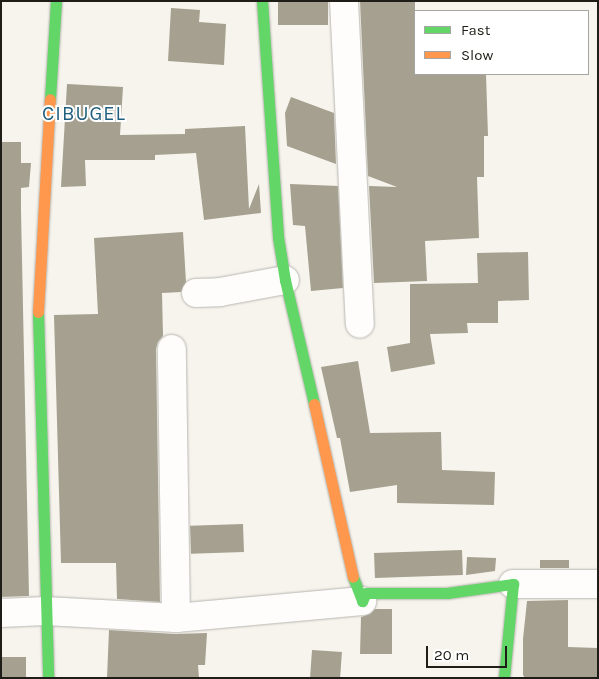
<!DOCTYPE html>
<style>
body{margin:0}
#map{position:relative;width:599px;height:679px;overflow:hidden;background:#f6f4ed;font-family:Karla,sans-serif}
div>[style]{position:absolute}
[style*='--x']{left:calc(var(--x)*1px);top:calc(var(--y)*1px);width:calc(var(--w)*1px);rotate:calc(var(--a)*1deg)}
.building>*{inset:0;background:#a5a08f;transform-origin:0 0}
.roads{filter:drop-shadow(0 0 1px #b8b6b0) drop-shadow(0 0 1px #b8b6b0)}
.street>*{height:28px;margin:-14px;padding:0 14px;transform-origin:14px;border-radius:14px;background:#fefdfc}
.fast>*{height:11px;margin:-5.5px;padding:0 5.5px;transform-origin:5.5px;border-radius:5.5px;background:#63d668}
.slow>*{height:11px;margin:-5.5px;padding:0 5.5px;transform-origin:5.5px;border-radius:5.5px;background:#ff974d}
span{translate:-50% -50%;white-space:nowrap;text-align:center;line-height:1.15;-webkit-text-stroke:4px #fff;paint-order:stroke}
.quarter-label{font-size:20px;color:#1f5e7d;letter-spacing:1px}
.frame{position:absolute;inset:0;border:2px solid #1e1d18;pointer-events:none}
.legend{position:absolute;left:414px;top:10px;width:175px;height:65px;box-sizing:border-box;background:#fff;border:1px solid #a5a5a3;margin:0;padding:6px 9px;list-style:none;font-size:15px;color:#1e1d18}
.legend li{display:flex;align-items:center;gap:10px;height:25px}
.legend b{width:25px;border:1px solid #a5a5a3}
.scale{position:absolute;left:426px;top:646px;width:81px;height:22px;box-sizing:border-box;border:2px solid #1e1d18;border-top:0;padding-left:6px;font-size:15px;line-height:18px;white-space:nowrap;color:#1e1d18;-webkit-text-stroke:4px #fff;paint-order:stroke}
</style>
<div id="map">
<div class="building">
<i style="left:278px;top:1px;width:50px;height:24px"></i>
<i style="clip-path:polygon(360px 1px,415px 1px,415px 74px,486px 74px,488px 136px,484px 136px,484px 177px,477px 177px,479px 238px,425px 241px,427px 281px,374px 283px,369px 186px,397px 187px,368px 176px)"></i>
<i style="clip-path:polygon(171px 8px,200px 10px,199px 22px,226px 24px,224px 65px,168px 61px)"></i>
<i style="clip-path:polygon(67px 84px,123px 87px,120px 135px,185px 134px,185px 129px,245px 126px,249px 209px,259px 184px,261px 213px,204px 220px,196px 153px,155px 155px,155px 160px,85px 160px,86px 186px,61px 187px)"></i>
<i style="clip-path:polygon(291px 97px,334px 113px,336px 164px,287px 146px,285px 113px)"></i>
<i style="clip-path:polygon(1px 142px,21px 142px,21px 163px,31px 163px,29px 187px,21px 188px,21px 211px,29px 596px,1px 597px)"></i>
<i style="clip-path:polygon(290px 184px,338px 186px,343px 288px,311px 291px,305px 226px,293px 225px)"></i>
<i style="clip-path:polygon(183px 232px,186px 282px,181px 292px,162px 293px,163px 336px,158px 342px,156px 349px,160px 602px,117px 599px,116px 563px,61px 563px,54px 315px,98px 314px,94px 238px)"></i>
<i style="clip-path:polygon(528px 252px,529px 300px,498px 301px,498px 323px,467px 323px,468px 333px,430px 334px,435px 364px,391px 372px,387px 347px,410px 343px,410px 284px,478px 283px,477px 253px)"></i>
<i style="clip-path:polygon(358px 361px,370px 433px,441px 432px,442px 470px,495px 472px,494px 505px,397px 503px,397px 485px,350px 492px,340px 438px,337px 438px,321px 367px)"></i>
<i style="left:243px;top:524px;width:28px;height:53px;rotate:88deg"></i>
<i style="left:462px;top:550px;width:25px;height:88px;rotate:88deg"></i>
<i style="clip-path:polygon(467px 557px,496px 558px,495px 571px,466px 575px)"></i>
<i style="left:540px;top:560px;width:29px;height:8px"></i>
<i style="clip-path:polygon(568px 600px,568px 647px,598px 648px,598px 678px,525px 678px,523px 675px,523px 639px,527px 601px)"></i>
<i style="clip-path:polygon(375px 609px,392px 609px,392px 654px,360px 654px,361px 617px,370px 614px)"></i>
<i style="clip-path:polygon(109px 630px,175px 634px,207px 633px,205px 665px,198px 665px,199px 678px,107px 678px)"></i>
<i style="left:312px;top:650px;width:30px;height:28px;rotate:4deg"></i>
<i style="left:1px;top:657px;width:25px;height:21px"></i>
</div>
<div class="roads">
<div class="street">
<i style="--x:344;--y:1;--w:323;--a:87.2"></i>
<i style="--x:196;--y:293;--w:24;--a:-2"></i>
<i style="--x:220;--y:292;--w:66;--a:-10.5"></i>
<i style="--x:513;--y:584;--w:85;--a:0"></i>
<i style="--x:1;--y:613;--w:44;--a:-2.6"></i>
<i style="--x:45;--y:611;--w:131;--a:3.1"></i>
<i style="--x:176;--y:618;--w:269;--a:-90.9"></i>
<i style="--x:176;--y:618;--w:187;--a:-5.2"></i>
</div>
<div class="fast">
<i style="--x:262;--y:1;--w:237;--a:86.1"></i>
<i style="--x:278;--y:237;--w:44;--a:80.8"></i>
<i style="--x:285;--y:280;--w:127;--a:76.8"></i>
<i style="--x:50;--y:99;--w:98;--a:-86.5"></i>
<i style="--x:38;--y:312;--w:366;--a:88.4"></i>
<i style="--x:353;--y:577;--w:26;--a:69"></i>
<i style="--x:362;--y:601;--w:9;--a:-63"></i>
<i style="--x:366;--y:593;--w:81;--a:0"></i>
<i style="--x:447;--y:593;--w:67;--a:-7.8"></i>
<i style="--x:513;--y:584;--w:94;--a:95.5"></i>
</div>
<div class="slow">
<i style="--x:38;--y:312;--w:213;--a:-86.8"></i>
<i style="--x:314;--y:404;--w:177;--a:77.3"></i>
</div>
</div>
<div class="quarter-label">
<span style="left:84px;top:113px">CIBUGEL</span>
</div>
<div class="frame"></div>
<ul class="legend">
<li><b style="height:6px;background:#63d668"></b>Fast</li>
<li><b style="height:6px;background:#ff974d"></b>Slow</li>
</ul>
<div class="scale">20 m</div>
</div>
